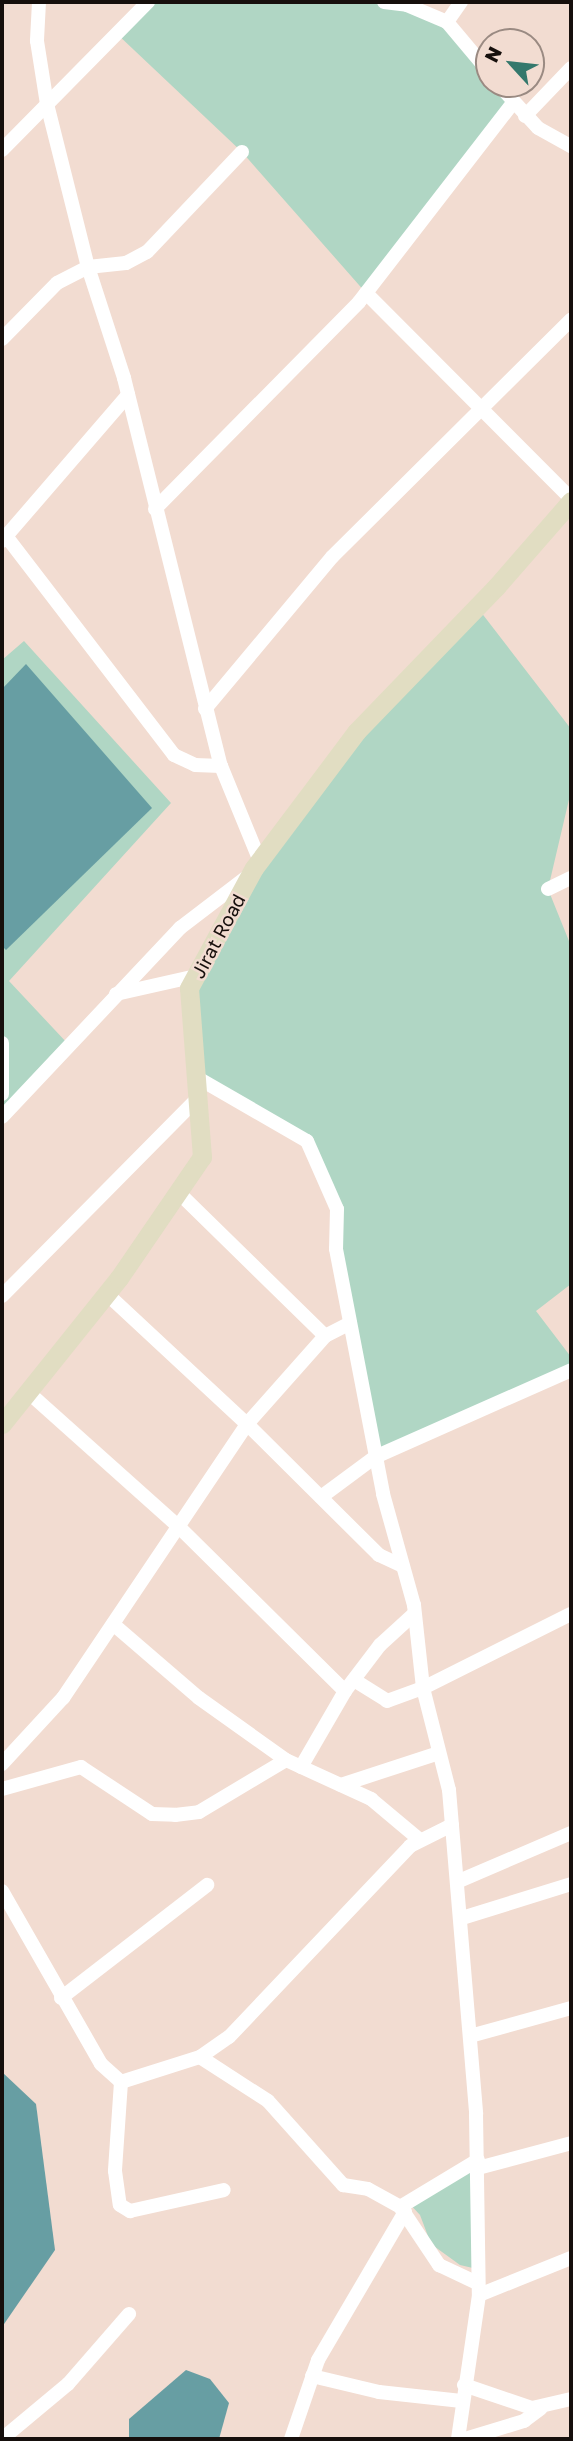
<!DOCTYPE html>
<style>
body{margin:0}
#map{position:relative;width:573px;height:2441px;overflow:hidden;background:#f2dcd1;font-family:"Golos Text",sans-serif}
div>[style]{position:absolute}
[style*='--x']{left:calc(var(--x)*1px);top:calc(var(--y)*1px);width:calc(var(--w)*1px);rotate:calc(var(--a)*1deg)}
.green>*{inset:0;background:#b0d6c4}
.water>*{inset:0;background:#679ea3}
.minor>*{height:14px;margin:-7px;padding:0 7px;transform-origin:7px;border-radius:7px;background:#fff}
.secondary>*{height:19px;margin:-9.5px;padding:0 9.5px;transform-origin:9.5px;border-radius:9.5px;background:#e1ddc2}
span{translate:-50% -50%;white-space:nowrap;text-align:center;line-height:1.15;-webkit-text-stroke:5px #f2dcd1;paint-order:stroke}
.street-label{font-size:19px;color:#160f0c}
.frame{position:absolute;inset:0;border:4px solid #160f0c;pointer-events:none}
.north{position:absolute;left:475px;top:28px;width:70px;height:70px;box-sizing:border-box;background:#f2dcd1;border:2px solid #9a8a82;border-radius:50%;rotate:297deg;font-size:19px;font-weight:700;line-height:28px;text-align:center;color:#160f0c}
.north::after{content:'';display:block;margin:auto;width:24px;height:32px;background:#34786c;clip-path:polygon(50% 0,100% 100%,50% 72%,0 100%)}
</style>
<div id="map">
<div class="green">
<i style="clip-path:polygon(148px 2px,384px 2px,447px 22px,489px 72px,489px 84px,498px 84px,512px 104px,366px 293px,242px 152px,116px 33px)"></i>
<i style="clip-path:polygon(477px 607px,571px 729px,571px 791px,548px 889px,571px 946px,571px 1284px,536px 1311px,571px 1357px,571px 1370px,375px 1457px,336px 1209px,307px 1141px,196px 1077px,189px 988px,287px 825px)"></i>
<i style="clip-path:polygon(24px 641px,171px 803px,9px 981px,68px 1044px,2px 1117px,2px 660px)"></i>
<i style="clip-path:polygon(475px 2164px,477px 2269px,460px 2265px,431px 2244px,420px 2215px,407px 2201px)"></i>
</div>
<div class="water">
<i style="clip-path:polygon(26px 664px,152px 808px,6px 950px,2px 946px,2px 689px)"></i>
<i style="clip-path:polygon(2px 2072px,36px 2104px,55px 2250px,2px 2327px)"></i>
<i style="clip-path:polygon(186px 2370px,210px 2379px,229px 2403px,219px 2439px,129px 2439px,129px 2419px)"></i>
</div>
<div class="minor">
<i style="--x:39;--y:2;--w:39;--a:93"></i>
<i style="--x:37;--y:41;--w:64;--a:81"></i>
<i style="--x:47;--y:104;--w:168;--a:75.9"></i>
<i style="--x:88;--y:267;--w:117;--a:72"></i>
<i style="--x:124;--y:378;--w:400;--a:76"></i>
<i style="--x:221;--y:766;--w:103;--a:67.7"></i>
<i style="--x:384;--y:2;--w:23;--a:7"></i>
<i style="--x:407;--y:5;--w:43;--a:23"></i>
<i style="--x:447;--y:22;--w:65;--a:50"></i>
<i style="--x:447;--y:22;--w:24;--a:-55"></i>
<i style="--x:498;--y:84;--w:59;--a:47.7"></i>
<i style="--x:538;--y:128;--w:38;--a:29"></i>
<i style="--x:525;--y:116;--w:66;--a:-46.2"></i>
<i style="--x:2;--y:150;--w:208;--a:-45.4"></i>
<i style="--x:366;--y:293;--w:291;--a:45.1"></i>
<i style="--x:2;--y:339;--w:78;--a:-45.5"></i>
<i style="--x:57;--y:283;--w:35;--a:-27"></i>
<i style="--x:88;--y:267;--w:38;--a:-6"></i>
<i style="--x:126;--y:263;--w:24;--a:-28"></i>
<i style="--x:147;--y:252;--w:138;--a:-46.5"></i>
<i style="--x:155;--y:509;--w:291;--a:-45.4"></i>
<i style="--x:359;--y:302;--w:250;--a:-52.3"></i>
<i style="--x:6;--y:536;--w:276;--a:52.5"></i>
<i style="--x:174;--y:755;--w:23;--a:25"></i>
<i style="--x:195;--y:765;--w:26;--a:2"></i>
<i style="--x:2;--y:541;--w:193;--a:-49.2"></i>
<i style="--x:205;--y:709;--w:198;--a:-50.1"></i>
<i style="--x:332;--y:557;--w:337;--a:-44.8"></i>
<i style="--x:548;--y:889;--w:25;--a:-26"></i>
<i style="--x:116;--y:994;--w:82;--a:-12.7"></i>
<i style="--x:2;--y:1043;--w:51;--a:90"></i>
<i style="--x:196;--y:1077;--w:128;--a:30"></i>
<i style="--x:307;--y:1141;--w:74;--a:66.2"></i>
<i style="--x:337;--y:1209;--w:40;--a:91.4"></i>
<i style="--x:336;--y:1249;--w:249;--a:79.1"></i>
<i style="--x:383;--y:1494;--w:115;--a:74.4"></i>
<i style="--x:414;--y:1605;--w:83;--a:83.8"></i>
<i style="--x:423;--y:1688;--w:105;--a:75.7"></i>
<i style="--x:449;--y:1790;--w:325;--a:85.2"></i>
<i style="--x:476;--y:2114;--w:181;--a:89.1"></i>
<i style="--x:479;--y:2295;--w:146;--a:98.3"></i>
<i style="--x:2;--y:1117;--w:260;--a:-46.7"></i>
<i style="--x:180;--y:928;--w:86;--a:-37.4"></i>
<i style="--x:177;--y:1191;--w:207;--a:44.4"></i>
<i style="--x:107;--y:1294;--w:191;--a:42.9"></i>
<i style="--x:247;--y:1424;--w:186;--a:44.8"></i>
<i style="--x:379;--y:1555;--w:26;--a:25"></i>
<i style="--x:2;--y:1296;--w:279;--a:-45.3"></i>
<i style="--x:28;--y:1392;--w:201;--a:41.8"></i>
<i style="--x:178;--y:1526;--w:235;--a:44.7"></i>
<i style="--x:321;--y:1497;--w:67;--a:-36.5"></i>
<i style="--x:375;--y:1457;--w:214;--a:-23.9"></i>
<i style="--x:113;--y:1624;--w:113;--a:40.7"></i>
<i style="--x:199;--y:1698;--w:107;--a:35.5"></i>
<i style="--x:354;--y:1680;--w:39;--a:32"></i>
<i style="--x:387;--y:1701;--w:38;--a:-20"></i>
<i style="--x:423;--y:1688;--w:165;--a:-26.6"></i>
<i style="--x:2;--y:1764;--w:90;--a:-47.3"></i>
<i style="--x:63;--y:1698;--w:330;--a:-56.1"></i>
<i style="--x:247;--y:1424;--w:118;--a:-48.4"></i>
<i style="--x:325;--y:1336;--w:28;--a:-27"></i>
<i style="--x:301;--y:1767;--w:88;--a:-59.9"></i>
<i style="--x:345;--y:1691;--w:58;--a:-52.7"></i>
<i style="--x:380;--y:1645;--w:46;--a:-42.4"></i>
<i style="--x:341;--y:1785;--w:103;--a:-18.1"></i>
<i style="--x:2;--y:1789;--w:82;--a:-15.6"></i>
<i style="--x:81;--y:1767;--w:85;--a:33.5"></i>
<i style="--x:152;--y:1814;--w:23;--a:2"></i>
<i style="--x:175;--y:1815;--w:24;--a:-7"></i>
<i style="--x:199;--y:1812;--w:101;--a:-30.9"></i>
<i style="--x:286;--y:1760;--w:94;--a:24.6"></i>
<i style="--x:371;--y:1799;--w:64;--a:39.9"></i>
<i style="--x:459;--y:1881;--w:122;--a:-23.2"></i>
<i style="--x:2;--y:1891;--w:199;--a:60.2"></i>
<i style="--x:101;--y:2064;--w:27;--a:42"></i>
<i style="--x:121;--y:2082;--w:83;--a:-17.6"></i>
<i style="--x:200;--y:2057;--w:35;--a:-35"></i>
<i style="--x:229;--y:2037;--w:263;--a:-46.5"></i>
<i style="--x:410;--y:1846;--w:47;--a:-26.6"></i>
<i style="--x:462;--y:1918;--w:114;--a:-17.3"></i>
<i style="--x:61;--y:1998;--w:185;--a:-37.7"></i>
<i style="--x:470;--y:2036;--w:105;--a:-15.5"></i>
<i style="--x:200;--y:2057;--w:81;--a:32.9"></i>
<i style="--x:268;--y:2101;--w:113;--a:48.2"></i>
<i style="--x:343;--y:2185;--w:25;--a:9"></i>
<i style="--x:368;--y:2189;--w:37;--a:29"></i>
<i style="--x:400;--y:2207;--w:91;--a:-31.1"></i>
<i style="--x:121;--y:2082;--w:89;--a:93.9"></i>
<i style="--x:115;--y:2171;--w:34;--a:82"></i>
<i style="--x:120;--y:2205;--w:12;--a:31"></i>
<i style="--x:130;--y:2211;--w:96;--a:-12.6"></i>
<i style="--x:478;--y:2168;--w:96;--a:-15"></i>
<i style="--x:401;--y:2208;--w:69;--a:56.3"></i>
<i style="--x:439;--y:2265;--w:42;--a:25.3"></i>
<i style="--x:479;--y:2295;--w:99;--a:-21.9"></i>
<i style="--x:312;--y:2376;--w:69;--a:13.4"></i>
<i style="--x:379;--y:2392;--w:83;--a:6.2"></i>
<i style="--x:464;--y:2385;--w:72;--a:18.7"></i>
<i style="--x:532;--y:2408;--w:40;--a:-13"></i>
<i style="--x:2;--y:2439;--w:86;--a:-39.8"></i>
<i style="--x:68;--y:2384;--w:93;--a:-48.9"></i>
<i style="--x:291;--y:2439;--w:83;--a:-71.1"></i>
<i style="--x:318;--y:2360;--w:172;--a:-59.6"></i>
<i style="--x:465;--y:2439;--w:62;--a:-17"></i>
<i style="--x:524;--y:2421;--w:21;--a:-37"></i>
</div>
<div class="secondary">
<i style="--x:2;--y:1424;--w:187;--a:-51.3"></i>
<i style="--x:119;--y:1278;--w:147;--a:-55.6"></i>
<i style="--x:202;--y:1157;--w:169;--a:-94.4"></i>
<i style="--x:189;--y:988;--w:136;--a:-61.6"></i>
<i style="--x:254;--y:868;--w:170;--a:-53.1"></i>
<i style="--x:356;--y:732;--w:202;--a:-46"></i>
<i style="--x:496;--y:587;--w:114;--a:-48.9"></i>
</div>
<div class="street-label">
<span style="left:218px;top:936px;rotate:-62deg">Jirat Road</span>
</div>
<div class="frame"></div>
<div class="north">N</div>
</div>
